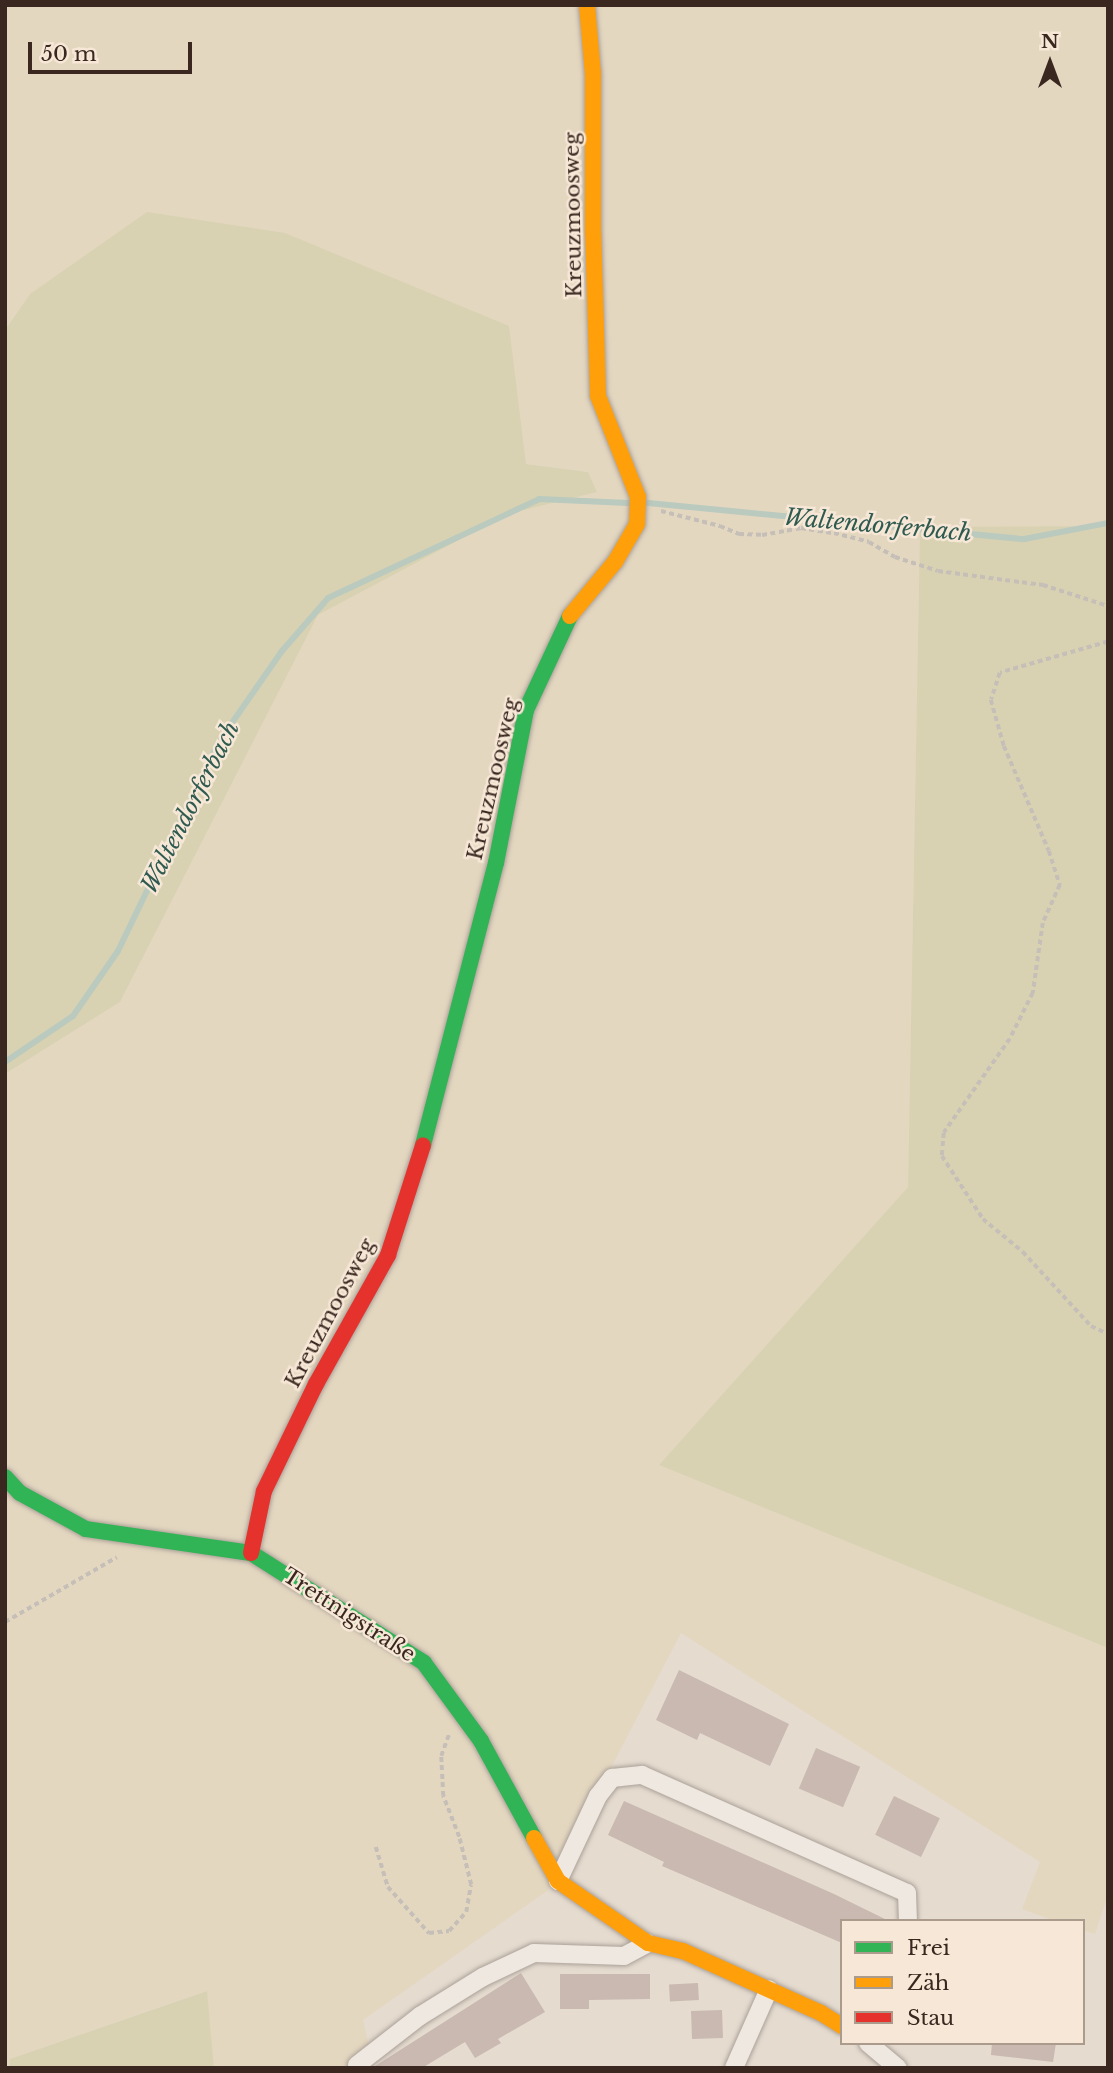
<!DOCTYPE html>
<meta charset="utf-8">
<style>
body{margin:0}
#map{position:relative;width:1113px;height:2073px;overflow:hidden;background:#e5dbcf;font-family:"Libre Baskerville",serif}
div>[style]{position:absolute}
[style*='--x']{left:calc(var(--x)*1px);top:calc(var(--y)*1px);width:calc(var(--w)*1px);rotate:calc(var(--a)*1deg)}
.farmland>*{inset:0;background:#e4d7c0}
.green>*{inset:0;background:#d8d2b2}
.stream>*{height:6px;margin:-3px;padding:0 3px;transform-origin:3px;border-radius:3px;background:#bacabe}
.building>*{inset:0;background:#c9b9b0;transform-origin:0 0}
.path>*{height:3.5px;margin-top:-1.75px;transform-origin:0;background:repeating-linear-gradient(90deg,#c6bfb8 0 5px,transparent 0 8.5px)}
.roads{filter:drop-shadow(0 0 2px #aba198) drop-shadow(0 0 2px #aba198)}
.street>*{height:18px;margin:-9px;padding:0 9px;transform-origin:9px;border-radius:9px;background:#eee8e1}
.fast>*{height:16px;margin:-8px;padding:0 8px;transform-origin:8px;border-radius:8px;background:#30b455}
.slow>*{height:16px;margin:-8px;padding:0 8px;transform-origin:8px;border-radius:8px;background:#ff9f0a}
.jam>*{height:16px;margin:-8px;padding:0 8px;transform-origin:8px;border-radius:8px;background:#e5322d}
span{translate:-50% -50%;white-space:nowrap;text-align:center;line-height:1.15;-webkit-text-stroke:5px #f6e7d6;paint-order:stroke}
.street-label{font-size:21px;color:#3a2820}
.water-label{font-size:23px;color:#2f5a50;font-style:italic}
.frame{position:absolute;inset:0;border:7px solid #3a2820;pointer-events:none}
.legend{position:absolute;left:840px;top:1919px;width:245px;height:126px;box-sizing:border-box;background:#f6e7d6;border:2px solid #ab9b8d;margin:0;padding:9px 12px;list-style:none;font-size:21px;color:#3a2820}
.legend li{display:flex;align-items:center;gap:14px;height:35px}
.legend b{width:35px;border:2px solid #ab9b8d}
.north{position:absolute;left:1015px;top:28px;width:70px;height:70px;-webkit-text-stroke:5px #f6e7d6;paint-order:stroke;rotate:0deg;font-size:19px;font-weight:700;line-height:28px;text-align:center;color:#3a2820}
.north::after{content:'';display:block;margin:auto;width:24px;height:32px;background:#3a2820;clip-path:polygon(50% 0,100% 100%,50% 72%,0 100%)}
.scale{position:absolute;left:28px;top:42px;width:164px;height:32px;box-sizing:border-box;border:4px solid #3a2820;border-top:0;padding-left:9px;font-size:21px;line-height:24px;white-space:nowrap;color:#3a2820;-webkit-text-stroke:5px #f6e7d6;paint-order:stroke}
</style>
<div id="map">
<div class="farmland">
<i style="clip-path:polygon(5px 5px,1108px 5px,1108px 526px,920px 528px,908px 1187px,659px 1465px,1108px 1648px,1108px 1895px,1095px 1934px,1083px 1930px,1083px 1921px,1055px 1921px,1022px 1909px,1040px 1862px,681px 1633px,547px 1891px,363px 2020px,374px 2068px,214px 2068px,206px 1991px,10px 2059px,9px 2068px,5px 2068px,5px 1074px,120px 1002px,318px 615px,508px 514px,597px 492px,588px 472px,526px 464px,508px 326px,31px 293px,5px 330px)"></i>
</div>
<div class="green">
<i style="clip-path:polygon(147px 212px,285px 233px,509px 326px,526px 464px,588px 472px,597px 492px,508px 514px,318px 615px,120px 1002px,5px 1074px,5px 330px,30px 294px)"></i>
<i style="clip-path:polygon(1108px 526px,1108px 1648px,659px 1465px,908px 1187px,920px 527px)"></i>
<i style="clip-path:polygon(207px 1991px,214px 2068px,9px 2068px,10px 2059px)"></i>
</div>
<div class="stream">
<i style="--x:648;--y:503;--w:378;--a:5.5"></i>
<i style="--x:1024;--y:539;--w:86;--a:-10.8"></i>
<i style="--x:5;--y:1062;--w:82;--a:-34.1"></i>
<i style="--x:73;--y:1016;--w:79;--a:-55.3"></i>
<i style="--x:118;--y:951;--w:231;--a:-64.3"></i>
<i style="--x:218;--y:743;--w:112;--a:-55.2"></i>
<i style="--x:282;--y:651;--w:70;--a:-49"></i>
<i style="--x:328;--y:598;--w:233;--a:-25.1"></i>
<i style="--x:539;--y:499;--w:89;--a:2.6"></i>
</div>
<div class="building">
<i style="clip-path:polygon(679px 1670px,789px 1724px,770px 1766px,700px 1733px,697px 1740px,656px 1720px)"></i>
<i style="left:816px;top:1748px;width:48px;height:44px;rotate:23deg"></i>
<i style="left:894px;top:1796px;width:51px;height:43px;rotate:26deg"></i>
<i style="clip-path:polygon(624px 1801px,834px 1894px,889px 1921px,842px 1921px,842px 1943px,662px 1866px,664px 1862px,608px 1835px)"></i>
<i style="clip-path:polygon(521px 1973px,545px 2012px,498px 2039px,501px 2043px,475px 2058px,465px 2042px,422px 2068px,372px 2068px)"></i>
<i style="clip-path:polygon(560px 1974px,650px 1974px,650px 1999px,589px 2000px,589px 2009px,560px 2009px)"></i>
<i style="left:698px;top:1983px;width:17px;height:29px;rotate:87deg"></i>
<i style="left:722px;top:2010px;width:28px;height:31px;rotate:88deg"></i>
<i style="clip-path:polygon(992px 2043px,1056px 2043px,1053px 2062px,991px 2055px)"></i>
</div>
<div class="path">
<i style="--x:661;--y:511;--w:61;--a:14.3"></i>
<i style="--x:720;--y:526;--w:21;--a:23"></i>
<i style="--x:739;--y:534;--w:23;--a:2"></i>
<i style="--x:762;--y:535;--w:40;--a:-10"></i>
<i style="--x:801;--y:528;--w:33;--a:9"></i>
<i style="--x:834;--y:533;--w:36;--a:14"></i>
<i style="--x:869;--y:542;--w:30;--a:30"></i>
<i style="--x:895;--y:557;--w:45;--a:18"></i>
<i style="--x:938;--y:571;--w:106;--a:7.6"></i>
<i style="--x:1043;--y:585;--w:68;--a:17.9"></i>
<i style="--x:1108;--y:642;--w:112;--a:164"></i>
<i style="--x:1000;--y:673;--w:28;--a:108"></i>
<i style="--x:991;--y:700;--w:48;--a:74.2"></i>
<i style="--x:1004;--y:746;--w:114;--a:66.8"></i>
<i style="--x:1049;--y:851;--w:36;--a:72"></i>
<i style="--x:1060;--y:885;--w:42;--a:114.1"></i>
<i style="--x:1043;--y:923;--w:71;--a:98.1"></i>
<i style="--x:1033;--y:993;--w:51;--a:116.6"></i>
<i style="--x:1010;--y:1039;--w:115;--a:125.1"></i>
<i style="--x:944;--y:1133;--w:23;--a:95"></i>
<i style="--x:942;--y:1156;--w:75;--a:56.9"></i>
<i style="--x:983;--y:1219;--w:52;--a:39.5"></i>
<i style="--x:1023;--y:1252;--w:100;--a:47.4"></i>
<i style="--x:1091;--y:1326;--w:19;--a:25"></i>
<i style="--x:5;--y:1622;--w:129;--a:-30.1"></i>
<i style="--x:376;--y:1847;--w:42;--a:73.3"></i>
<i style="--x:388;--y:1887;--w:62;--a:48.3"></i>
<i style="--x:429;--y:1933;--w:20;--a:-6"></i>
<i style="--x:449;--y:1931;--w:25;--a:-48"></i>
<i style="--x:466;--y:1912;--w:27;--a:-80"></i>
<i style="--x:471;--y:1885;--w:49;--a:-104"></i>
<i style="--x:459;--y:1837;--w:44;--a:-111.3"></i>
<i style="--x:443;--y:1796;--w:40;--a:-92.9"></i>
<i style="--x:441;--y:1756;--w:23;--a:-70"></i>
</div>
<div class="roads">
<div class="street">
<i style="--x:558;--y:1881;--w:94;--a:-64.8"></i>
<i style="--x:598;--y:1796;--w:23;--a:-52"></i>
<i style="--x:612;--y:1778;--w:30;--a:-6"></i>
<i style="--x:642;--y:1775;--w:290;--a:24"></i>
<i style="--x:907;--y:1893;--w:28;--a:88"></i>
<i style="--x:868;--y:2043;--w:39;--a:40"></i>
<i style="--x:357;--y:2065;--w:80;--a:-37.9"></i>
<i style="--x:420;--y:2016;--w:74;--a:-31.8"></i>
<i style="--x:483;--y:1977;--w:56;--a:-25.2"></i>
<i style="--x:534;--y:1953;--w:90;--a:1.9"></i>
<i style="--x:624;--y:1956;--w:27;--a:-28"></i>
<i style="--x:734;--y:2068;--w:86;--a:-66.1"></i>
</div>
<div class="fast">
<i style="--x:423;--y:1145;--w:291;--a:-75.5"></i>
<i style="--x:496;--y:863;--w:156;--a:-78.9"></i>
<i style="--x:526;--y:710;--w:104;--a:-64.9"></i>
<i style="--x:5;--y:1477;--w:22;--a:47"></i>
<i style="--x:20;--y:1493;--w:75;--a:28.6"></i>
<i style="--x:86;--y:1529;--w:167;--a:8.3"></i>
<i style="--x:251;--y:1553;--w:205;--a:32.4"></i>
<i style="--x:424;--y:1663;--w:97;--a:53.8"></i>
<i style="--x:481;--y:1741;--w:111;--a:61.3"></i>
</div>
<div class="slow">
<i style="--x:570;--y:616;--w:70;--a:-50.2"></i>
<i style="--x:615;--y:562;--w:44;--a:-59.9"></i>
<i style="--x:637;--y:524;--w:27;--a:-88"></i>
<i style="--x:638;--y:497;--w:109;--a:-111.6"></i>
<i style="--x:598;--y:396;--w:164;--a:-91.7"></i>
<i style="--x:593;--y:232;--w:158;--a:-90"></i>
<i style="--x:593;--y:74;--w:69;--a:-95"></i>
<i style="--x:534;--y:1838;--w:49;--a:60.8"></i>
<i style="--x:558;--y:1881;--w:109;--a:34.6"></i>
<i style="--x:648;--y:1943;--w:36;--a:13"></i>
<i style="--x:683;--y:1951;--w:151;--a:24.2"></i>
<i style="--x:821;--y:2013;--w:25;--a:32"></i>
</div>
<div class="jam">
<i style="--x:251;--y:1553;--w:63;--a:-78.2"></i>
<i style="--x:264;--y:1491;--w:119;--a:-64.1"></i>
<i style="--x:316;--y:1384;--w:148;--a:-60.8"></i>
<i style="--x:388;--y:1255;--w:115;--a:-72.3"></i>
</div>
</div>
<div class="street-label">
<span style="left:573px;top:215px;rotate:-91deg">Kreuzmoosweg</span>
<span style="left:493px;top:779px;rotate:-77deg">Kreuzmoosweg</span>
<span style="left:330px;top:1313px;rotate:-62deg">Kreuzmoosweg</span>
<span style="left:349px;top:1615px;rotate:33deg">Trettnigstraße</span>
</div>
<div class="water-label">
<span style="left:878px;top:525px;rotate:5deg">Waltendorferbach</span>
<span style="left:190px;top:807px;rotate:-63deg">Waltendorferbach</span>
</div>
<div class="frame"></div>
<ul class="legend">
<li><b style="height:9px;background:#30b455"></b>Frei</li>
<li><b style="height:9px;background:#ff9f0a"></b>Zäh</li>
<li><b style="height:9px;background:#e5322d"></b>Stau</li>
</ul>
<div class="north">N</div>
<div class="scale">50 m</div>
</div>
